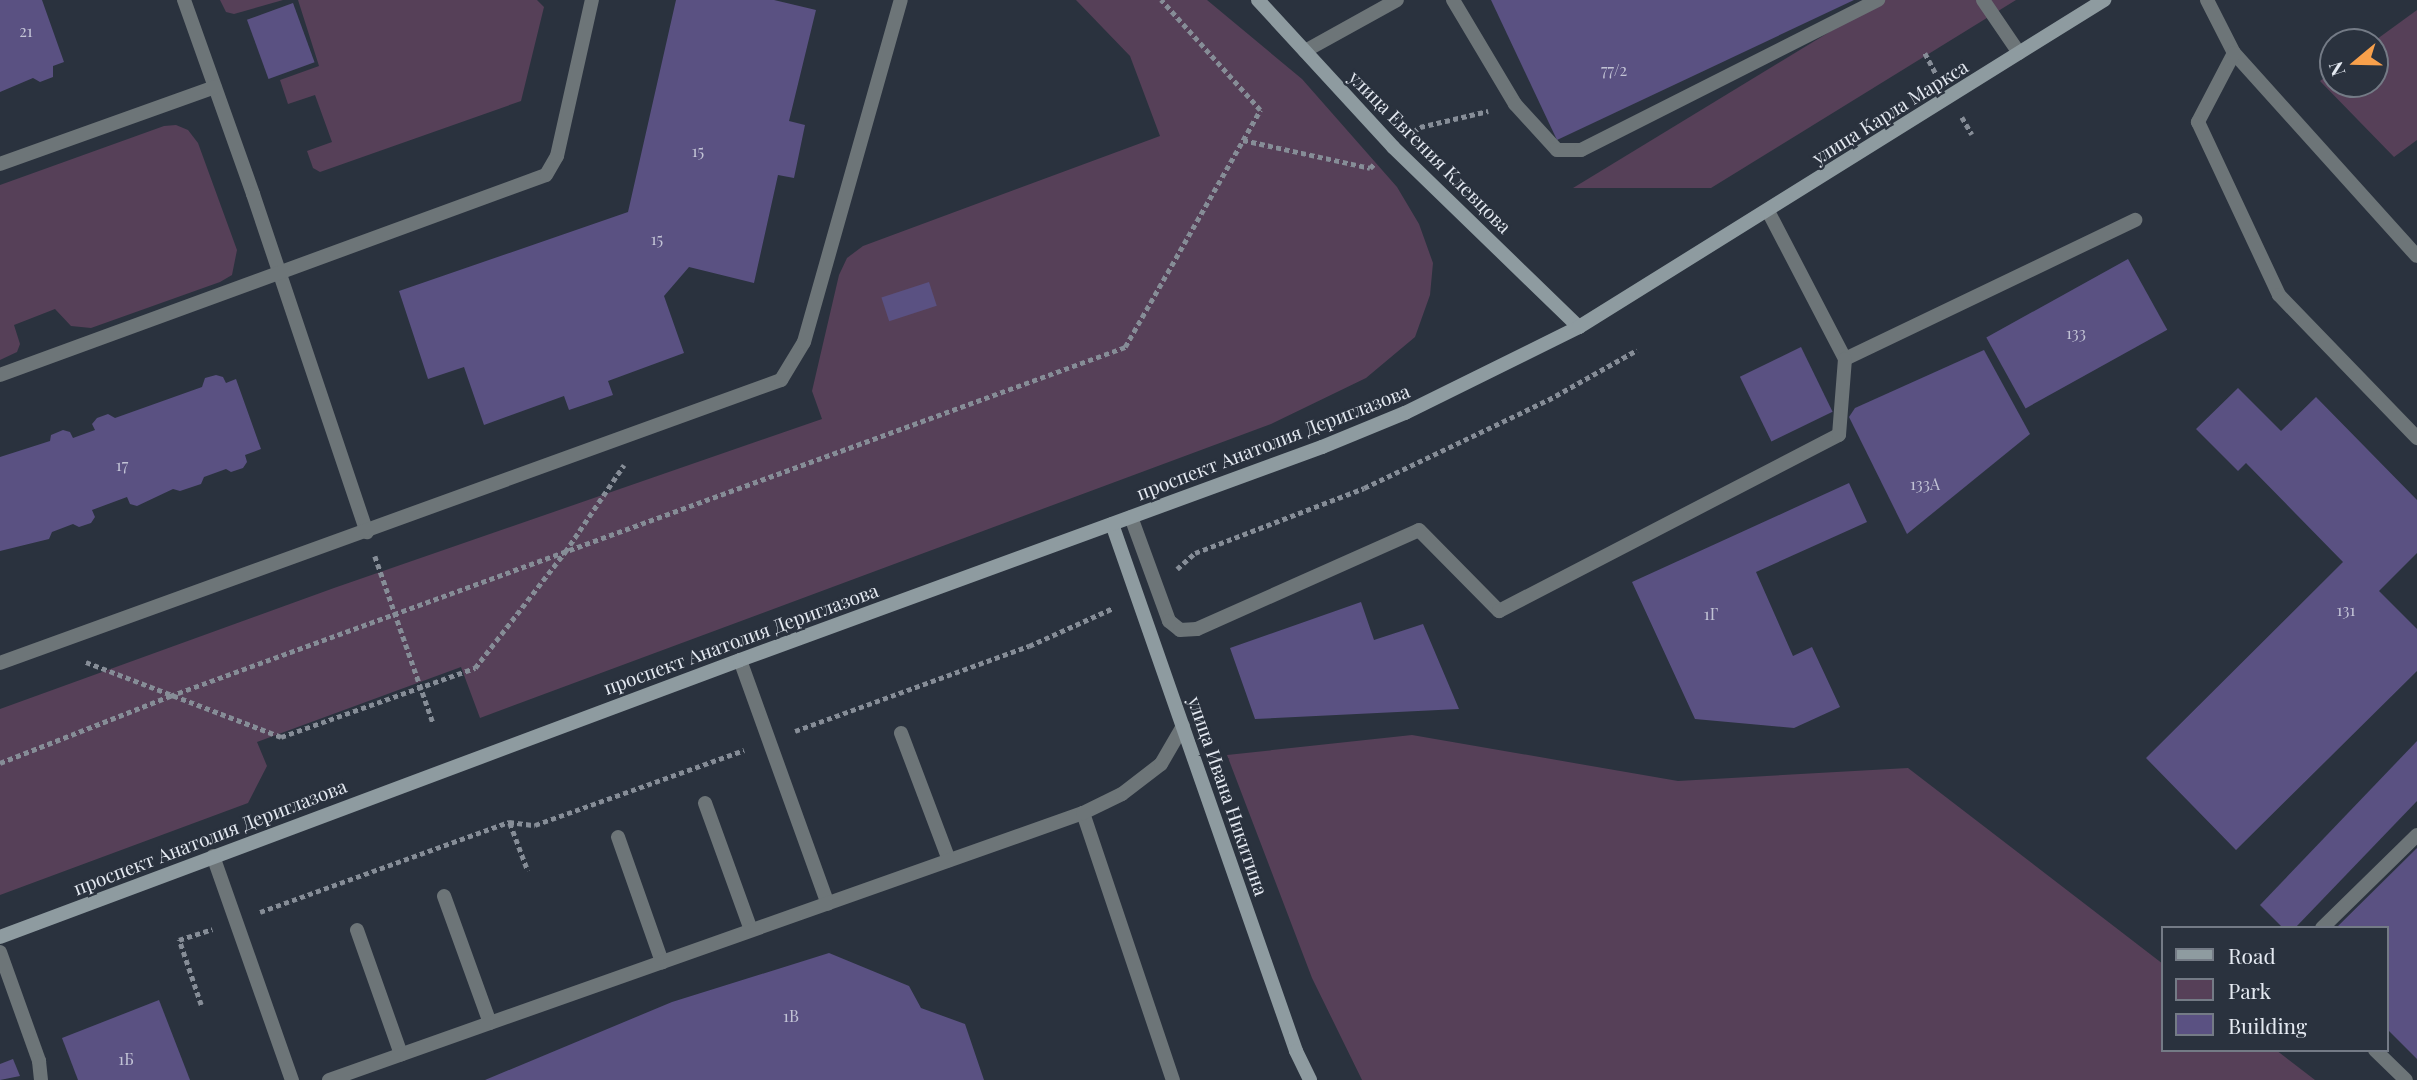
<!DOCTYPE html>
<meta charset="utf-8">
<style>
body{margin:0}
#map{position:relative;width:2417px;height:1080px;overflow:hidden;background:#2a323e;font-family:"Playfair Display",serif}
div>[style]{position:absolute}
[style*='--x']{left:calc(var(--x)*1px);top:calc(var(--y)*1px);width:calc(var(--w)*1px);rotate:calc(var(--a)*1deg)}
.green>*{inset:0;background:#564058}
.building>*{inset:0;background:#5a5182;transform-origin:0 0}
.path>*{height:4.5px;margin-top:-2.25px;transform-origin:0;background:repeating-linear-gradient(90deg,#868d97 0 5px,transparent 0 8.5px)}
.lane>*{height:14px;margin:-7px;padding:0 7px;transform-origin:7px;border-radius:7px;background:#6d7578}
.secondary>*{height:14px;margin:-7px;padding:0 7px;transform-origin:7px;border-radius:7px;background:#8e9ba0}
span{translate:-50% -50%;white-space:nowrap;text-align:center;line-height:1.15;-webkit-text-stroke:5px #2a323e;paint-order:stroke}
.number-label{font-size:16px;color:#c2c3d5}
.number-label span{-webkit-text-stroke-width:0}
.street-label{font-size:19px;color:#e4e9f1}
.legend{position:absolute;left:2161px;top:926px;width:228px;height:126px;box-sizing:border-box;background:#2a323e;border:2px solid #747b86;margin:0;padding:9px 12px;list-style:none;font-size:21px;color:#e4e9f1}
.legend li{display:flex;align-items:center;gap:14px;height:35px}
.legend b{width:35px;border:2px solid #747b86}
.north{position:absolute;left:2319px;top:28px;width:70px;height:70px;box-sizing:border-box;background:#2a323e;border:2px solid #747b86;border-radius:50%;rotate:251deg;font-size:19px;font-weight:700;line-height:28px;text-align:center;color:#e4e9f1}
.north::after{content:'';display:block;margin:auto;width:24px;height:32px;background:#f8a04b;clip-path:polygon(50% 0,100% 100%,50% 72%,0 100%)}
</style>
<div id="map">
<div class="green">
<i style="clip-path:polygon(220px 0,283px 0,234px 14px,226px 12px)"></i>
<i style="clip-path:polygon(298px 0,537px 0,544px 7px,521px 101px,320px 172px,313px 168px,307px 151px,332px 142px,315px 95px,288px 104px,280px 80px,319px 66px)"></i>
<i style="clip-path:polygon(1076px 0,1207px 0,1302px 79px,1397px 187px,1419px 224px,1433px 263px,1430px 295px,1415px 337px,1366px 378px,1271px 424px,480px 718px,461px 667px,257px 742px,267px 766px,248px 803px,0 895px,0 709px,334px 588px,822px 419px,812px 391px,839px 275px,847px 258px,863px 246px,1160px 136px,1130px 56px)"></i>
<i style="clip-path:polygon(1882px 0,2016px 0,1711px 188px,1573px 188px)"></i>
<i style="clip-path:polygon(2417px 10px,2417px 140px,2394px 157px,2320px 81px,2333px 71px,2333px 84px,2375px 84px,2373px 42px)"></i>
<i style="clip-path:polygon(176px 125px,188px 130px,198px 143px,237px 250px,232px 275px,220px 282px,91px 328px,71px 326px,55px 309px,14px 325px,20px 344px,17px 352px,0 360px,0 185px,164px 126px)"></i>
<i style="clip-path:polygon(1412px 735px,1678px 781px,1908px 768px,2163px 964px,2163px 1050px,2276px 1050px,2315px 1080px,1362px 1080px,1312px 978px,1227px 755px)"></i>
</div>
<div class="building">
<i style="clip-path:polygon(0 0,42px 0,64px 62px,53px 66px,53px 77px,40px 82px,33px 78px,0 92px)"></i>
<i style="clip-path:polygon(676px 0,774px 0,816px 10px,789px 121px,805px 125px,794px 178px,778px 175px,754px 283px,689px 267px,664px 296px,684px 353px,608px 381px,613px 395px,569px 410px,564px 396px,484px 425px,464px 367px,428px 379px,399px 291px,628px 212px)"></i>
<i style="clip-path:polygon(1491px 0,1854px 0,1557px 140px)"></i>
<i style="left:293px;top:3px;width:63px;height:49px;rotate:70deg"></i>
<i style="left:2128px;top:259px;width:81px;height:162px;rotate:61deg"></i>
<i style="left:929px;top:282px;width:25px;height:50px;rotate:72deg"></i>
<i style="left:1801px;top:347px;width:72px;height:68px;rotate:64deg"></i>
<i style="clip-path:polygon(1984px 350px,2030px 434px,1907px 534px,1849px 417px,1855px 408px)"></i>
<i style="clip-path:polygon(216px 375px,223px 377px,226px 383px,236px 379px,261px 449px,245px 455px,247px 462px,243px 468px,231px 472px,226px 469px,204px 477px,201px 484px,180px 491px,173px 489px,137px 506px,130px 504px,127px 497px,92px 510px,95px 517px,91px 523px,79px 527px,73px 524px,52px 532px,49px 539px,0 551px,0 457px,50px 441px,51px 435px,63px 430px,70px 432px,73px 438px,95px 430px,92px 424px,97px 418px,108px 414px,115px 418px,202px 387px,205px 378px)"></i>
<i style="clip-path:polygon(2238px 388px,2281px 431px,2316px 397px,2417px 500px,2417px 553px,2379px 591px,2417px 629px,2417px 671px,2236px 850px,2146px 758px,2343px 562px,2246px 463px,2238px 471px,2196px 429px)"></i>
<i style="clip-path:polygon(1849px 483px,1867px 522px,1756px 572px,1793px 656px,1812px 647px,1840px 707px,1794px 728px,1695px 719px,1632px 582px)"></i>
<i style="clip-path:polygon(1361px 602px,1374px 640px,1423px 624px,1459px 709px,1255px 719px,1230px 648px)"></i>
<i style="clip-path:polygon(2417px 741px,2417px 801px,2295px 928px,2283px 928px,2260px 905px)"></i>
<i style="clip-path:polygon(2417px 848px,2417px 1059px,2387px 1029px,2387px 928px,2336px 928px)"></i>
<i style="clip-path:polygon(829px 953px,909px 986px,921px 1008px,965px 1024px,984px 1080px,485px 1080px,672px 1002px)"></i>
<i style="clip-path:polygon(159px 1000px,190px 1080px,78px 1080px,62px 1038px)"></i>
<i style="clip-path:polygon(13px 1059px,20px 1076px,0 1080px,0 1064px)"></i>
</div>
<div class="path">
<i style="--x:1925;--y:53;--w:24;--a:62"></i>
<i style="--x:1962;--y:117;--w:20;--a:60"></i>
<i style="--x:1413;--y:132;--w:9;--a:-36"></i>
<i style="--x:1420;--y:127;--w:70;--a:-13.2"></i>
<i style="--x:1243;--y:140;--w:130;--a:12.4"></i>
<i style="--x:1370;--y:168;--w:6;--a:-45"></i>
<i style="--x:375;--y:556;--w:177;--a:70.8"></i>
<i style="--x:1177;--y:569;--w:24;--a:-42"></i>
<i style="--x:1195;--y:553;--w:181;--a:-21"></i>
<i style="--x:1364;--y:488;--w:204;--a:-25.6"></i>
<i style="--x:1548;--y:400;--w:102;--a:-29.3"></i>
<i style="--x:86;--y:662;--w:209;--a:21"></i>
<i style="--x:281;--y:737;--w:206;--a:-19.6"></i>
<i style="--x:475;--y:668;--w:147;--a:-52.2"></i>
<i style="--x:565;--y:552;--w:105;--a:-55.9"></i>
<i style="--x:795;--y:731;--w:249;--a:-20"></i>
<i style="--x:1029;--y:646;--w:92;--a:-24.3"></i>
<i style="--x:0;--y:763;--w:183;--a:-21.5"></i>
<i style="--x:170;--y:696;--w:1017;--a:-20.07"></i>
<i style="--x:1125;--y:347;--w:273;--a:-60.3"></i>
<i style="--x:1260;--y:110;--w:148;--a:-132"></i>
<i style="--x:510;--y:823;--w:51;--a:69.4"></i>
<i style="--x:260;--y:912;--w:265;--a:-19.9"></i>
<i style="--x:509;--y:822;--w:26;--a:7"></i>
<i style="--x:535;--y:825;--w:222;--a:-19.7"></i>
<i style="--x:201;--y:1005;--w:69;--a:-108.7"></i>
<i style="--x:179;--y:940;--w:35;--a:-18"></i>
</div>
<div class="lane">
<i style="--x:184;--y:0;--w:206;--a:70.4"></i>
<i style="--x:253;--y:194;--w:357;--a:71.4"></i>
<i style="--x:1453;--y:0;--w:121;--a:59.2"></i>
<i style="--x:1515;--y:104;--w:62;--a:47.6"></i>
<i style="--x:1557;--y:150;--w:24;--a:0"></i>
<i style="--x:1581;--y:150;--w:333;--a:-26.8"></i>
<i style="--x:1983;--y:0;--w:64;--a:55.8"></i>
<i style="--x:2207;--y:0;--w:59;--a:63"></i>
<i style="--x:2234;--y:53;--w:273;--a:48"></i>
<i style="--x:1305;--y:51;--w:105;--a:-29"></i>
<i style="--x:2234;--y:53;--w:78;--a:117.6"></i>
<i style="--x:2198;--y:122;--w:191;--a:64.9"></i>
<i style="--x:2279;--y:295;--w:199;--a:46"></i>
<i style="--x:0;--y:164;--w:228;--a:-19.7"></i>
<i style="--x:1768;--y:211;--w:167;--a:62.5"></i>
<i style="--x:1845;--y:359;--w:322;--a:-25.6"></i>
<i style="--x:0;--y:375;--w:581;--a:-20.12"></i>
<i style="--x:546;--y:175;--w:22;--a:-60"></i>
<i style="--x:557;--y:156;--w:160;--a:-77.4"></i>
<i style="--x:1131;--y:517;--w:111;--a:69.9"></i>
<i style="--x:1169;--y:621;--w:14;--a:39"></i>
<i style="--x:1180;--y:630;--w:17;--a:-3"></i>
<i style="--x:1197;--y:629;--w:243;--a:-24"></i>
<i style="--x:1419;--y:530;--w:114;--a:45.4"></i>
<i style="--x:1499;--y:611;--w:383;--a:-27.4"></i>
<i style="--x:1839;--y:435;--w:76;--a:-85.5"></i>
<i style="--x:740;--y:660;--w:259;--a:70.2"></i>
<i style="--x:0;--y:663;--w:831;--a:-19.92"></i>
<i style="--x:781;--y:380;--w:44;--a:-58.8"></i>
<i style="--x:804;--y:342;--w:355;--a:-74.2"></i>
<i style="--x:901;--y:733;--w:136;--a:69.3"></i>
<i style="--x:705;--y:803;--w:135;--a:70.1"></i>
<i style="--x:1083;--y:813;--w:282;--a:71.4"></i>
<i style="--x:618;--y:837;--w:133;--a:70.6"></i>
<i style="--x:213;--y:856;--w:238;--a:70.6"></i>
<i style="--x:444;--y:896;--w:135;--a:70.1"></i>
<i style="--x:2322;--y:928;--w:133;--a:-44.4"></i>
<i style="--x:357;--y:930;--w:132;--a:70.5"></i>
<i style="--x:0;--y:952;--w:116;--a:70.3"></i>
<i style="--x:39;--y:1061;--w:19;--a:84"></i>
<i style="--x:2375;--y:1050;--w:43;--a:44.1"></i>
<i style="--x:329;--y:1080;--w:800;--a:-19.5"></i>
<i style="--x:1083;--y:813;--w:43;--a:-26"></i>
<i style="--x:1122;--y:794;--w:49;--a:-37.6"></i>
<i style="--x:1161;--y:764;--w:44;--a:-59.9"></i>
</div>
<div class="secondary">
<i style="--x:1258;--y:0;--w:200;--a:47.4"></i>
<i style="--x:1393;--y:147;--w:259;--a:44.1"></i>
<i style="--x:1112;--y:524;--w:558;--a:70.75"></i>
<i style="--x:1296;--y:1051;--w:32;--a:64"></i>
<i style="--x:0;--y:937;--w:790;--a:-20.52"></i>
<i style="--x:740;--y:660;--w:620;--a:-20.1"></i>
<i style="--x:1322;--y:447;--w:90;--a:-22.3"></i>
<i style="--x:1405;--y:413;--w:194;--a:-26.3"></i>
<i style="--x:1579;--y:327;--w:619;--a:-31.92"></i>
</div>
<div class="number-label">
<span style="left:26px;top:31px">21</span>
<span style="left:1614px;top:70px">77/2</span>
<span style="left:698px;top:151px">15</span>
<span style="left:657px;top:239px">15</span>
<span style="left:2076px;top:333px">133</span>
<span style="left:122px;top:465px">17</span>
<span style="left:1925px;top:484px">133А</span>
<span style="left:2346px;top:610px">131</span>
<span style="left:1711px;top:614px">1Г</span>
<span style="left:791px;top:1016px">1В</span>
<span style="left:126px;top:1059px">1Б</span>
</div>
<div class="street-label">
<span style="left:1890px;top:112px;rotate:-32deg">улица Карла Маркса</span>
<span style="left:1430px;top:152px;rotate:45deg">улица Евгения Клевцова</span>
<span style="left:1273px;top:442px;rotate:-21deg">проспект Анатолия Дериглазова</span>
<span style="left:741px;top:639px;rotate:-20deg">проспект Анатолия Дериглазова</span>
<span style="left:1228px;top:796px;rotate:71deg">улица Ивана Никитина</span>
<span style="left:210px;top:837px;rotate:-21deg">проспект Анатолия Дериглазова</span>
</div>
<ul class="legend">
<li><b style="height:9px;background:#8e9ba0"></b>Road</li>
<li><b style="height:19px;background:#564058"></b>Park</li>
<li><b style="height:19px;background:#5a5182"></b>Building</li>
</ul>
<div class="north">N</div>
</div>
